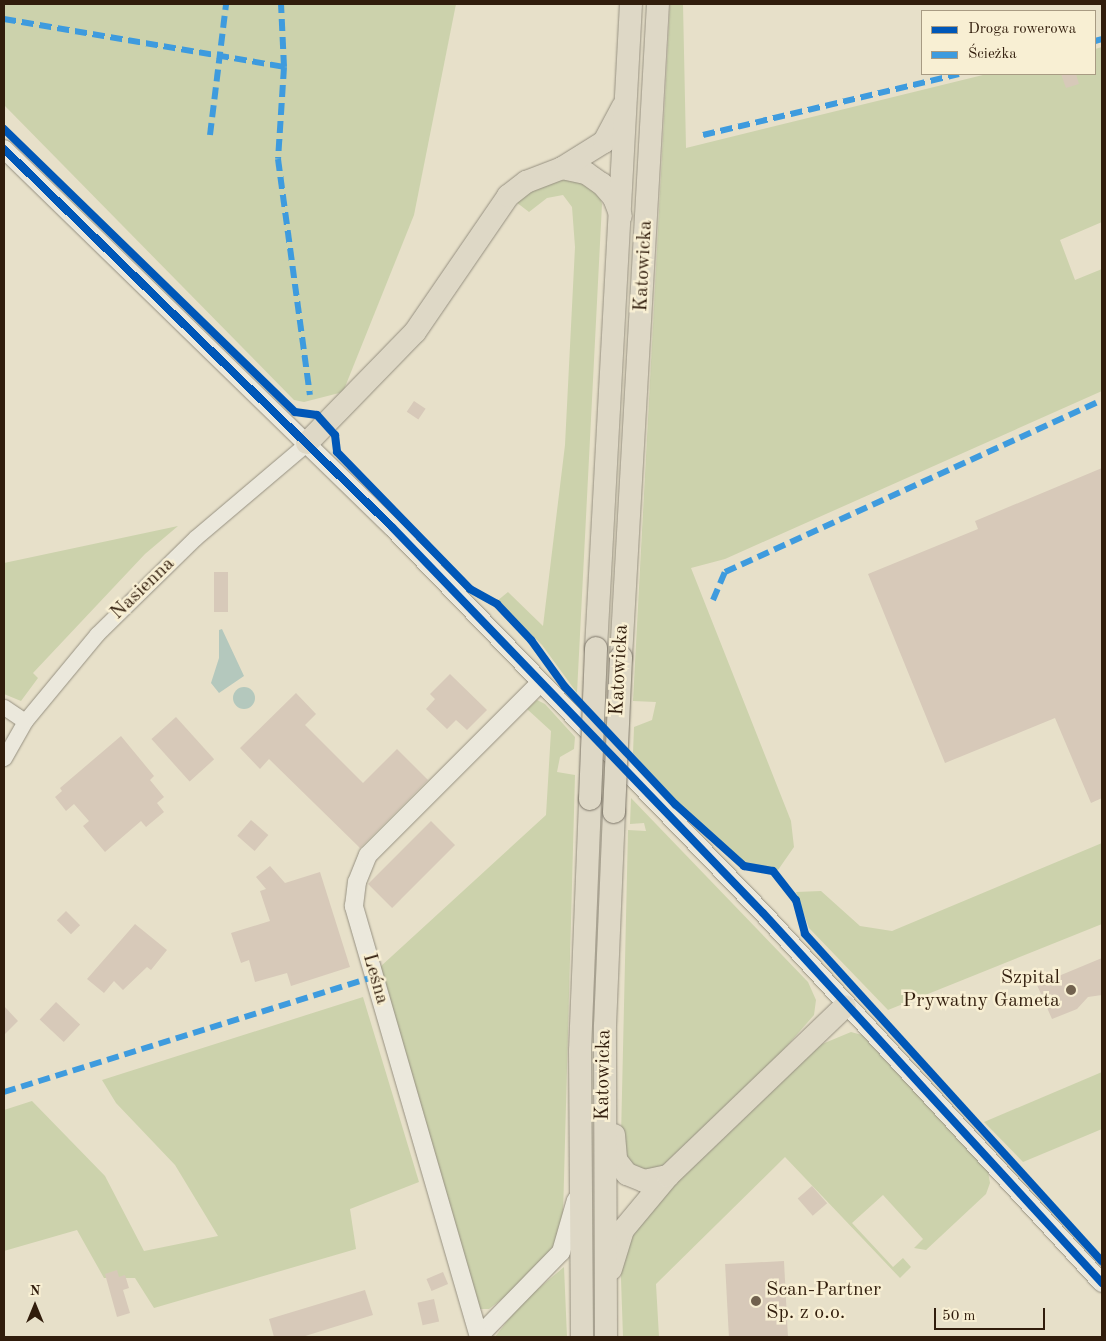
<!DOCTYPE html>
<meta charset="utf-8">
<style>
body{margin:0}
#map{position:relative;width:1106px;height:1341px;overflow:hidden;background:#e7e0c9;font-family:"Old Standard TT",serif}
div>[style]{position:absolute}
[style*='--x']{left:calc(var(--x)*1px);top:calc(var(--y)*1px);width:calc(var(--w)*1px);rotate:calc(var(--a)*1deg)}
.green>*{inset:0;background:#ccd2ac}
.water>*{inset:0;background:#b4c8bd}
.round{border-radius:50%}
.building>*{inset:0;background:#d7c9b9;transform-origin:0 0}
.roads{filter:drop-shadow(0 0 1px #969081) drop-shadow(0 0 1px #969081)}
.minor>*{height:15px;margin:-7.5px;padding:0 7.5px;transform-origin:7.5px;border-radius:7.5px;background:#ebe8dc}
.tertiary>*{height:18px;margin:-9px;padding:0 9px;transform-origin:9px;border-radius:9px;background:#ebe8dc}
.primary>*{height:22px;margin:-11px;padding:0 11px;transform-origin:11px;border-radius:11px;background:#ded8c6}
.bridges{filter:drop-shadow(0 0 1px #7c7568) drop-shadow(0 0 1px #7c7568)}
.primary-bridge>*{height:22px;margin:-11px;padding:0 11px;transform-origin:11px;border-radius:11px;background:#ded8c6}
.quiet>*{height:6px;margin-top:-3px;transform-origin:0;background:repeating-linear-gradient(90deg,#3e9bde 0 12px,transparent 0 18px)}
.cycleway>*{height:8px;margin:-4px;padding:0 4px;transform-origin:4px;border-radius:4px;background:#0057b8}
.dots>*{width:14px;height:14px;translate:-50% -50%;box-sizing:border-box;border:2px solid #f8efd3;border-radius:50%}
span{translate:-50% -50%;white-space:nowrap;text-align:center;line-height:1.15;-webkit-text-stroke:5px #f8efd3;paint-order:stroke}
.street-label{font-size:20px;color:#311d0c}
.poi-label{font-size:20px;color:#311d0c}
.right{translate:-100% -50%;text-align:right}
.left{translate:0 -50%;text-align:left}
.frame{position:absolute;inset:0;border:5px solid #311d0c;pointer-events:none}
.legend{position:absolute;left:921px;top:10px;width:175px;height:65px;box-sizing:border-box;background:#f8efd3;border:1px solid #a89b83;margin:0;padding:6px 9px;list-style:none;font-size:15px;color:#311d0c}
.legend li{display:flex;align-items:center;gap:10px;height:25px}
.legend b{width:25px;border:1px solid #a89b83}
.north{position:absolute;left:10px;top:1281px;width:50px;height:50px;-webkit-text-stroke:4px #f8efd3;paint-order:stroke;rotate:0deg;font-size:14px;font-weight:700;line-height:20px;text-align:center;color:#311d0c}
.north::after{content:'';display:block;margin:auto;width:18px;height:22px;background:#311d0c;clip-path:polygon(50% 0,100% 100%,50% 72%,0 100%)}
.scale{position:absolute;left:934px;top:1308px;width:111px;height:22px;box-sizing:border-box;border:2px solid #311d0c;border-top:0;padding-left:6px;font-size:15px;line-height:18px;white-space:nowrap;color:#311d0c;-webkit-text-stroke:4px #f8efd3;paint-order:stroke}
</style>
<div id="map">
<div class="green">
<i style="clip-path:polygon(4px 4px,456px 4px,414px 215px,343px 392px,304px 402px,294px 400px,4px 105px)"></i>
<i style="clip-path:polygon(670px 4px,683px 4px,686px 148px,987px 74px,1095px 74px,1095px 49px,1102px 47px,1102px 222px,1060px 240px,1075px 280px,1102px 269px,1102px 391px,725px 559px,691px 568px,791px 821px,794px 847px,778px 870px,746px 864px,679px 805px,633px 753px,634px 727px,652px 720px,656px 702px,633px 701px)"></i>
<i style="clip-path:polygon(572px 176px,599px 194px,602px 204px,577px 693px,542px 645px,497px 601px,508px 592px,543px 626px,565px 445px,575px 247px,572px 207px,563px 195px,547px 198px,529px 212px,516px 202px,533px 189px)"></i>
<i style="clip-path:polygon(178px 526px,145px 554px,33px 673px,38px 678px,21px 701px,4px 694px,4px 563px)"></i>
<i style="clip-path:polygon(537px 700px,545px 704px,575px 737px,574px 749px,560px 757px,557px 772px,575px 775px,563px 1215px,553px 1252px,518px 1287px,489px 1309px,479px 1309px,380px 967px,546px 815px,551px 731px,527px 709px)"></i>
<i style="clip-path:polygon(631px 798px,808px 982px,816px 1000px,814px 1015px,772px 1063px,658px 1170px,646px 1174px,629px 1166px,621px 1137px,628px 830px,646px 831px,644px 823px,630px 824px)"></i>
<i style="clip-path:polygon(1102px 843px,1102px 924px,888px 1010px,809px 928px,796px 892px,821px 891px,860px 926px,892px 931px)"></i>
<i style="clip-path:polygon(363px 997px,419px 1182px,350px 1209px,356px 1249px,154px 1308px,135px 1278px,104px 1278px,77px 1230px,4px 1251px,4px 1110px,32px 1101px,105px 1176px,144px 1251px,218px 1236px,175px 1165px,116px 1103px,102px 1080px)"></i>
<i style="clip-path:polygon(851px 1032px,862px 1035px,988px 1172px,990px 1183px,986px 1194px,926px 1250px,914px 1248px,923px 1239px,883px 1195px,852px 1223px,893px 1267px,903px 1258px,911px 1267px,900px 1278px,785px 1157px,656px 1284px,659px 1337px,623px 1337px,620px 1250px,631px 1226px,815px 1047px)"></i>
<i style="clip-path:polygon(1102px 1072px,1102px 1129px,1023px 1162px,984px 1122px)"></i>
<i style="clip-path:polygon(564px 1267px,567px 1337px,495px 1337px,520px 1304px)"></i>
</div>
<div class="water">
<i style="clip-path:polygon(222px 629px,244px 676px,219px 693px,211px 683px,219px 658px,219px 630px)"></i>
<i class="round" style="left:233px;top:687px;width:22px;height:22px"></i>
</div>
<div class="building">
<i style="clip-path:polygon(1061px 74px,1076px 74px,1079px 84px,1066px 88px)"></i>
<i style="left:414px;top:401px;width:14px;height:13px;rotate:34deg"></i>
<i style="clip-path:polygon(1102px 468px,1102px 798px,1091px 803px,1055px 718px,945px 763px,868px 574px,978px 529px,975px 521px)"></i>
<i style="left:214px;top:572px;width:14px;height:40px"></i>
<i style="clip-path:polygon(450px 674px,487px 710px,467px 730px,456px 720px,447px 729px,426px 709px,435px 699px,430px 694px)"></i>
<i style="clip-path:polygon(296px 693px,316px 714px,305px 725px,363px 783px,397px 749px,428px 780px,360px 848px,269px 759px,260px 769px,240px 748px)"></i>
<i style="left:176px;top:717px;width:57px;height:33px;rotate:48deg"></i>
<i style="clip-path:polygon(121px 736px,154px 776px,150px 780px,164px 797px,157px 803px,164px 812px,146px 827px,141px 821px,105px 852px,83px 826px,89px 821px,74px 804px,66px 811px,55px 797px,62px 791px,60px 788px)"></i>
<i style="left:251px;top:820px;width:23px;height:21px;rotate:41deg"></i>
<i style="left:431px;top:821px;width:34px;height:89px;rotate:45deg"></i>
<i style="clip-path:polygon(270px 866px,285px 883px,320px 872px,350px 967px,291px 986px,287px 973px,255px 982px,249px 960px,241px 963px,231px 933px,270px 921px,260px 891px,266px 889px,256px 877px)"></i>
<i style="left:66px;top:911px;width:20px;height:13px;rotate:45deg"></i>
<i style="clip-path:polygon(135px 924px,167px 950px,151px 970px,147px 967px,123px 990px,114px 981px,104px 993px,87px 979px)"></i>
<i style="clip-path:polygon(1102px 958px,1102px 995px,1088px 997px,1077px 1009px,1052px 1019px,1037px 985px)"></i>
<i style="left:56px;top:1002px;width:33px;height:24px;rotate:43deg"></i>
<i style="clip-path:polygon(4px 1006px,18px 1021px,4px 1035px)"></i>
<i style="left:812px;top:1186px;width:23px;height:19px;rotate:49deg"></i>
<i style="left:784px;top:1261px;width:76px;height:59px;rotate:87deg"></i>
<i style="clip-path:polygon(117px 1270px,119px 1277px,125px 1275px,129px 1288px,123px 1290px,130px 1313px,117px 1317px,105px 1274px)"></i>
<i style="left:443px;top:1272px;width:13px;height:18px;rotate:67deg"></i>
<i style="clip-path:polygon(365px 1290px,373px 1315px,302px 1337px,274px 1337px,269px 1319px)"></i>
<i style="left:434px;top:1299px;width:23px;height:17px;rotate:77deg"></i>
</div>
<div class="roads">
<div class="minor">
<i style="--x:4;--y:707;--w:25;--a:34"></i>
<i style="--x:4;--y:758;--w:43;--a:-60.4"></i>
<i style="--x:25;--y:721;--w:113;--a:-50.4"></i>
<i style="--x:97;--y:634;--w:137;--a:-44.4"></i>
<i style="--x:195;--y:538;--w:147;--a:-40.3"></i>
</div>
<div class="tertiary">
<i style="--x:4;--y:149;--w:542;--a:44.25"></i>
<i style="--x:392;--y:527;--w:535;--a:46.14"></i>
<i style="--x:763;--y:913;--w:502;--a:47.5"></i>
<i style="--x:479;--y:1336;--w:117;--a:-45.7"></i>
<i style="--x:561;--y:1252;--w:54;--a:-73.9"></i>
<i style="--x:479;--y:1337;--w:449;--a:-106.2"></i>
<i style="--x:354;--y:906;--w:24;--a:-83"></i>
<i style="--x:357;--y:882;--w:29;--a:-68"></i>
<i style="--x:368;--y:855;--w:243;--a:-45"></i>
</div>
<div class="primary">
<i style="--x:562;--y:168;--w:25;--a:12"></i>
<i style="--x:586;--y:173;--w:19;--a:35"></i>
<i style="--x:602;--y:184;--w:18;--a:49"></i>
<i style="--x:614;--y:198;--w:19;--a:69"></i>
<i style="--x:307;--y:443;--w:155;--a:-45.8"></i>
<i style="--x:415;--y:332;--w:165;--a:-55.6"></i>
<i style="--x:508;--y:196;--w:23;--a:-38"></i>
<i style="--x:526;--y:182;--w:39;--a:-21"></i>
<i style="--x:562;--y:168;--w:49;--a:-31.8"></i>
<i style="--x:604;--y:142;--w:40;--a:-62"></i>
<i style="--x:596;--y:648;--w:645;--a:-86.89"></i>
<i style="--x:621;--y:657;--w:654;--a:-86.76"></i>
<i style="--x:614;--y:1135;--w:25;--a:85"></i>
<i style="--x:616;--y:1160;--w:18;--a:52"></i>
<i style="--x:627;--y:1174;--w:18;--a:22"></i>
<i style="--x:644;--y:1181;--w:25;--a:-12"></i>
<i style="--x:611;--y:1269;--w:41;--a:-72.9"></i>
<i style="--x:623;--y:1230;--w:70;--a:-50.2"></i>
<i style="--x:668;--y:1176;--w:245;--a:-43.8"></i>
<i style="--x:582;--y:1337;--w:286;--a:-90.4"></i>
<i style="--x:580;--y:1051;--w:252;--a:-87.7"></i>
<i style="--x:606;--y:1337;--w:311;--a:-90.2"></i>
<i style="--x:605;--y:1026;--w:214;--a:-87.6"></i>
</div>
</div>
<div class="bridges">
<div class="primary-bridge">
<i style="--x:590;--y:799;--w:151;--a:-87.7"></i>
<i style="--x:614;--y:812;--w:155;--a:-87.4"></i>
</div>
</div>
<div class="quiet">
<i style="--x:4;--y:19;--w:284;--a:9.7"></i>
<i style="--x:284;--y:67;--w:63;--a:-92.7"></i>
<i style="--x:1095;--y:41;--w:7;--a:-16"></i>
<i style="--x:284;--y:67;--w:92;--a:93.7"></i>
<i style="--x:278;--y:159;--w:238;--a:82.3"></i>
<i style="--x:210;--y:135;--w:132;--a:-83"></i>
<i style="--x:703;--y:135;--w:263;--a:-13.4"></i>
<i style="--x:713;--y:600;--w:30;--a:-67"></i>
<i style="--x:725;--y:572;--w:414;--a:-24.5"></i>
<i style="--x:4;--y:1092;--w:387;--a:-17.3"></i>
</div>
<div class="cycleway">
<i style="--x:4;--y:129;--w:406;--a:44.2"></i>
<i style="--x:295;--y:412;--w:22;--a:8"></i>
<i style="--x:317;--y:415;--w:27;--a:48"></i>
<i style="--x:335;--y:435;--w:17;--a:83"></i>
<i style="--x:337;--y:452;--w:191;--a:45.8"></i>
<i style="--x:470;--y:589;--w:31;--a:29"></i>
<i style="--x:497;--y:604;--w:50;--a:46.6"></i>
<i style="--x:531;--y:640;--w:58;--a:54.1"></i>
<i style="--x:565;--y:687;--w:161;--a:46.8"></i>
<i style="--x:675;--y:804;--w:93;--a:41.9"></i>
<i style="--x:744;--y:866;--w:29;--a:10"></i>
<i style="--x:773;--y:871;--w:37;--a:52"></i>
<i style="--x:796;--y:900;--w:35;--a:75"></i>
<i style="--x:805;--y:934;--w:442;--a:47.8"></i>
<i style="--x:4;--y:149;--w:542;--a:44.25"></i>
<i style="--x:392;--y:527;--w:535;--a:46.14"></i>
<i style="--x:763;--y:913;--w:502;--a:47.5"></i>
</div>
<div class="dots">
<i style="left:1071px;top:990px;background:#71614e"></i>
<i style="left:756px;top:1301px;background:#71614e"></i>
</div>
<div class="street-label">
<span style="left:644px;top:266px;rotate:-87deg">Katowicka</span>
<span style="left:143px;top:589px;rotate:-44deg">Nasienna</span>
<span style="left:620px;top:670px;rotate:-87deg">Katowicka</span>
<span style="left:375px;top:979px;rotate:74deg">Leśna</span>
<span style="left:604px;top:1075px;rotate:-89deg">Katowicka</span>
</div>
<div class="poi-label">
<span class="right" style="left:1060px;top:990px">Szpital<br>Prywatny Gameta</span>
<span class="left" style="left:766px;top:1302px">Scan-Partner<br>Sp. z o.o.</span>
</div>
<div class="frame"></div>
<ul class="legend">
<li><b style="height:6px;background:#0057b8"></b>Droga rowerowa</li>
<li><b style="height:6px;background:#3e9bde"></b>Ścieżka</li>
</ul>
<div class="north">N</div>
<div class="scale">50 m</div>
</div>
